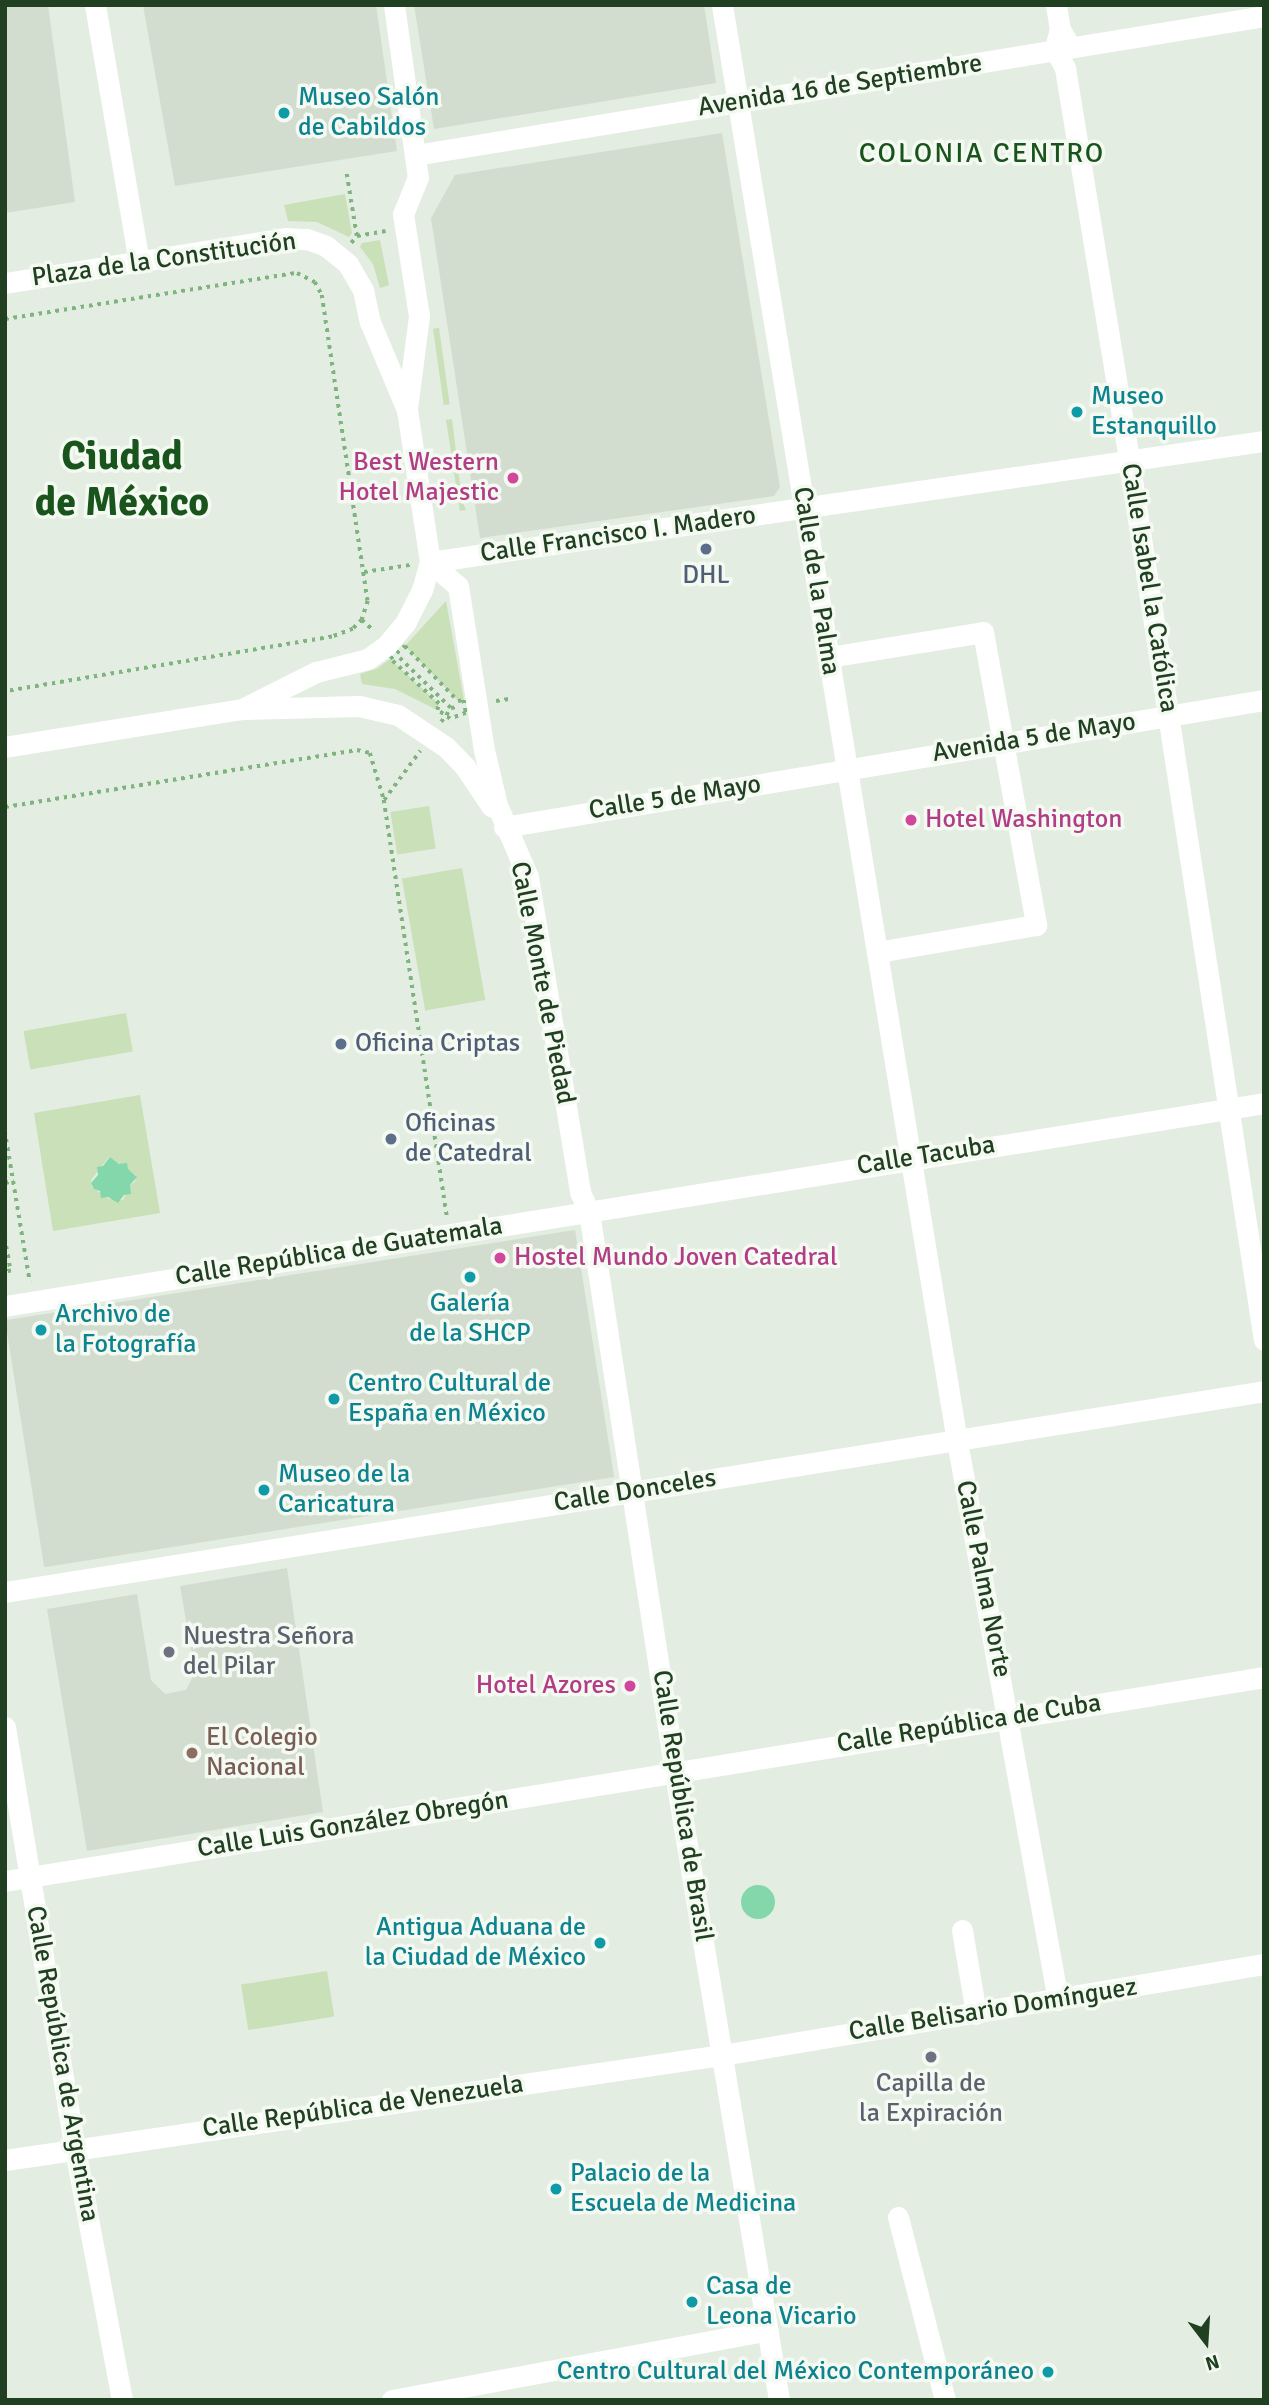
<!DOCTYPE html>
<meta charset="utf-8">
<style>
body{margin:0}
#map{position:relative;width:1269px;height:2405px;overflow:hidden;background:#e3ede1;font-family:Signika,sans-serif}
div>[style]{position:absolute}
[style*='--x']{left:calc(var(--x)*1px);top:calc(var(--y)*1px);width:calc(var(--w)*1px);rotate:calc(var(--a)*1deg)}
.built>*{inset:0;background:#d2ddcf;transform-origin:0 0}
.green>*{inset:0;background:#c9e0b8;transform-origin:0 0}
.water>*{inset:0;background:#84d7aa}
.round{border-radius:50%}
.path>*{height:3.5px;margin-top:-1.75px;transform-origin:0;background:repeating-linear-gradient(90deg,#80b47f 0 3.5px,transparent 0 8.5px)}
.minor>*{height:21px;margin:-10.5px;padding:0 10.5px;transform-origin:10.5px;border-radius:10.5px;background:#fff}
.dots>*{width:19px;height:19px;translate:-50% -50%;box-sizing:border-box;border:4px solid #f4f9f2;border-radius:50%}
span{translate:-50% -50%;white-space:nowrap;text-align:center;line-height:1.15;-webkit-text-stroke:7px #f4f9f2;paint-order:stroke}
.street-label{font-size:26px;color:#204021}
.culture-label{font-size:26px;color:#0d838f}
.left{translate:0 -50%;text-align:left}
.right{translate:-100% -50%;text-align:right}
.hotel-label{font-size:26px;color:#b23c85}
.service-label{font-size:26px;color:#4e5e75}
.worship-label{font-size:26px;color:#5b616d}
.education-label{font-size:26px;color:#785e54}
.neighbourhood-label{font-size:28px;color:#1a541d;letter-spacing:2px}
.town-label{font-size:40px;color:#1a541d;font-weight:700}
.frame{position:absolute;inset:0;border:7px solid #204021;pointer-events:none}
.north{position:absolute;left:1171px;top:2307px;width:70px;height:70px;-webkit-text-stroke:5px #f4f9f2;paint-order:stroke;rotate:163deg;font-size:19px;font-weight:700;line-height:28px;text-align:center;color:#204021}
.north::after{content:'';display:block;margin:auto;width:24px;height:32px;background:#204021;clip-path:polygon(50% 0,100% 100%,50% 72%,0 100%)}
</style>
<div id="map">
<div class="built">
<i style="clip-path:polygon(5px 5px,48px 5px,75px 202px,5px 213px)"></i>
<i style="clip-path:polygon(143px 5px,376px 5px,397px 151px,175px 186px)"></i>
<i style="clip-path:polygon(414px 5px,704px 5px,716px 83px,434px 129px)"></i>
<i style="clip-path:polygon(722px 133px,780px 487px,774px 496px,480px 538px,431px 218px,455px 175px)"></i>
<i style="left:575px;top:1230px;width:250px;height:577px;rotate:81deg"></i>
<i style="clip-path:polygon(287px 1568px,323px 1812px,87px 1851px,47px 1609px,137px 1594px,151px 1680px,165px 1694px,186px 1690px,195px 1672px,180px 1586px)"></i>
</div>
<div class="green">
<i style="clip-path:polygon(345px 194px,352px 233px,349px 237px,317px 222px,288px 221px,284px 205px)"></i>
<i style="clip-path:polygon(380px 240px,389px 285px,380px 288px,373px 264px,360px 247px,362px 243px)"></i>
<i style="left:439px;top:328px;width:77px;height:6px;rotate:82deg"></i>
<i style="clip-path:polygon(452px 419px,462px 501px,466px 510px,460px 511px,446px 420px)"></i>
<i style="clip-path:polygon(446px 601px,464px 700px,458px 701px,405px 646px)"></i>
<i style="clip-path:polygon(390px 659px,439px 704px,437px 710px,395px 689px,362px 684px,360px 674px,378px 668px)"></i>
<i style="left:429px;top:806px;width:43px;height:39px;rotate:81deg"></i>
<i style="left:462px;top:868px;width:134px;height:61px;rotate:80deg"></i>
<i style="left:126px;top:1013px;width:39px;height:104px;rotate:80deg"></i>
<i style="clip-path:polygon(evenodd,140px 1095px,160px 1213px,53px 1231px,34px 1113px,140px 1095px,109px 1157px,136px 1175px,135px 1182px,130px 1185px,123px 1200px,109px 1199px,92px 1187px,91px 1180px,109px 1157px)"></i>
<i style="left:327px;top:1971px;width:46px;height:87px;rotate:81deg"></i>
</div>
<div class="water">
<i style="clip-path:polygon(110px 1157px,119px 1164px,127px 1163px,128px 1169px,137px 1177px,130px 1185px,131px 1194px,124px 1195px,118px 1203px,108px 1197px,101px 1198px,100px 1191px,94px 1189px,91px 1183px,98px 1175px,97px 1167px,103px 1166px)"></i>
<i class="round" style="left:741px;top:1885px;width:34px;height:34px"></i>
</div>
<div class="path">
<i style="--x:347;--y:174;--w:63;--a:80.8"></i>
<i style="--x:351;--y:243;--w:9;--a:-49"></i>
<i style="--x:357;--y:236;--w:29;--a:-10"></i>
<i style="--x:5;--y:319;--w:296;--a:-9"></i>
<i style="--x:297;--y:273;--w:20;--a:27"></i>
<i style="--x:315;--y:282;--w:15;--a:62"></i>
<i style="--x:322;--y:295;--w:309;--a:81.5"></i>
<i style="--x:368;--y:601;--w:20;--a:108"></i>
<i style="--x:362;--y:620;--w:13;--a:135"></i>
<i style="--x:353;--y:629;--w:22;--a:159"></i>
<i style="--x:332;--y:637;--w:332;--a:170.5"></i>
<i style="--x:364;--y:572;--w:47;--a:-8.7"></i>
<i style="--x:362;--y:620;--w:15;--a:42"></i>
<i style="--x:405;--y:646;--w:76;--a:46.1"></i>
<i style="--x:458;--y:701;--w:6;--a:-9"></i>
<i style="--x:464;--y:700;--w:13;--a:81"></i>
<i style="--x:466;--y:713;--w:17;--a:159"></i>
<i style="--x:450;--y:719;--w:16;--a:-145"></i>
<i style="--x:437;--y:710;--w:6;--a:-72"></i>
<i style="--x:439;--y:704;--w:67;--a:-137.4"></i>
<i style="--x:390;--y:659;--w:20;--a:-41"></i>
<i style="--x:400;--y:658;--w:71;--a:44.4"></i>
<i style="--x:496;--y:701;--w:13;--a:-9"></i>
<i style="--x:441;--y:722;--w:17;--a:-54"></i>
<i style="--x:451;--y:708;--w:6;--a:-9"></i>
<i style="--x:384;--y:800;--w:61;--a:-53.7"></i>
<i style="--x:5;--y:807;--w:357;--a:-9.2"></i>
<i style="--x:357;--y:750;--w:13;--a:13"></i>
<i style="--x:370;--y:753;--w:49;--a:73.4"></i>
<i style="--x:384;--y:800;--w:422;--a:81.4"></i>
<i style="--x:5;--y:1131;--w:153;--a:80.6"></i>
<i style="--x:5;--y:1183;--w:9;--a:-13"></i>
<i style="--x:5;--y:1238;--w:34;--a:80"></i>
<i style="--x:11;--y:1271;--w:6;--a:171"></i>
</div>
<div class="minor">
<i style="--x:95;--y:5;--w:261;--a:80.3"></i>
<i style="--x:394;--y:5;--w:174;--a:82.1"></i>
<i style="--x:418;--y:177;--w:40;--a:112"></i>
<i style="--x:403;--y:214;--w:103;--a:81.1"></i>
<i style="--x:419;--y:316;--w:93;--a:97.4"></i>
<i style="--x:722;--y:5;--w:1455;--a:80.71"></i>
<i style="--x:957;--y:1441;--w:568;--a:79.76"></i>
<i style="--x:1056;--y:5;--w:24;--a:81"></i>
<i style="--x:1060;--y:29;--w:13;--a:61"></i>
<i style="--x:1060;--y:29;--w:11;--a:105"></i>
<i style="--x:1057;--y:40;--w:17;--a:83"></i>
<i style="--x:1059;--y:57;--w:13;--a:61"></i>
<i style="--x:1065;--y:68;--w:397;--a:80.7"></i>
<i style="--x:1129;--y:460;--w:890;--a:81.28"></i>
<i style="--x:415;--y:155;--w:860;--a:-9.3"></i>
<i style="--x:5;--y:283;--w:284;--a:-9.1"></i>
<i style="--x:285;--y:238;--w:22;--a:3"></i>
<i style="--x:307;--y:239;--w:20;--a:20"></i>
<i style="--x:326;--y:246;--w:28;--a:39"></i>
<i style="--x:348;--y:264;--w:30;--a:60"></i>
<i style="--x:363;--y:290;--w:33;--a:78"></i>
<i style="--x:370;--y:322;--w:95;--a:67.2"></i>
<i style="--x:407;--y:410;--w:154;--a:81.4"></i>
<i style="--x:430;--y:562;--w:29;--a:106"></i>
<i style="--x:422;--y:590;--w:36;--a:117"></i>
<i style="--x:406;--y:622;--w:30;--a:130"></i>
<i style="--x:387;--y:645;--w:24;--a:144"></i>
<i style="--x:368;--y:659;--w:54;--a:166"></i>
<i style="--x:316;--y:672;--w:83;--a:153.4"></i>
<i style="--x:242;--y:709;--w:240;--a:170.9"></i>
<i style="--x:430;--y:562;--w:37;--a:41"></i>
<i style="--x:458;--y:586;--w:166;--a:81"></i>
<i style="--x:484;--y:750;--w:57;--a:76.7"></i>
<i style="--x:497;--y:805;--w:78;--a:66.7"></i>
<i style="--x:528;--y:877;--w:319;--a:80.6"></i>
<i style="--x:580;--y:1192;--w:22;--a:66"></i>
<i style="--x:589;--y:1212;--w:568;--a:81.28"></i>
<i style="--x:675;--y:1773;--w:636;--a:80.58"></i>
<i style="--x:430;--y:562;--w:843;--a:-8.26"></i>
<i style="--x:829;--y:657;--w:156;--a:-9.2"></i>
<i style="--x:983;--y:632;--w:298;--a:79.7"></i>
<i style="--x:1036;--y:925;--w:160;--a:170.3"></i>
<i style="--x:247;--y:709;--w:112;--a:-1.5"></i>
<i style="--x:359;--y:706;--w:40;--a:13"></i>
<i style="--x:398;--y:715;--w:58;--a:33.7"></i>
<i style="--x:446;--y:747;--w:28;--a:46"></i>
<i style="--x:465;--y:767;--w:48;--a:56"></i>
<i style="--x:504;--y:827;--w:771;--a:-9.49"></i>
<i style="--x:5;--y:1306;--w:1275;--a:-9.16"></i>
<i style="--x:5;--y:1592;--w:1275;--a:-9.07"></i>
<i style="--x:5;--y:1727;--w:428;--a:80.6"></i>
<i style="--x:75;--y:2149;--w:255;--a:79.4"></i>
<i style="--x:5;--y:1881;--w:1275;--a:-9.2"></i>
<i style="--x:962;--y:1930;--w:85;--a:80.5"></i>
<i style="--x:5;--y:2160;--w:725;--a:-8.33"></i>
<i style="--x:722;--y:2055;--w:550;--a:-9.53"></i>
<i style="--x:898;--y:2217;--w:189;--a:75.6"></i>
<i style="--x:392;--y:2400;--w:382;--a:-10.5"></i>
</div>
<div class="dots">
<i style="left:284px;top:113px;background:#0f9aa8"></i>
<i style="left:1077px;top:412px;background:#0f9aa8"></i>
<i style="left:513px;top:478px;background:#d1479c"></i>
<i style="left:706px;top:549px;background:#5c6f8a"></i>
<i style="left:911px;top:820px;background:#d1479c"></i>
<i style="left:341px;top:1044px;background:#5c6f8a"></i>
<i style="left:391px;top:1139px;background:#5c6f8a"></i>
<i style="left:500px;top:1258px;background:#d1479c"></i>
<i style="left:470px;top:1277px;background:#0f9aa8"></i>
<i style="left:41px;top:1330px;background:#0f9aa8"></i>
<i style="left:334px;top:1399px;background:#0f9aa8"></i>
<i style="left:264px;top:1490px;background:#0f9aa8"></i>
<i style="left:169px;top:1652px;background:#6b7280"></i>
<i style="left:630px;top:1686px;background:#d1479c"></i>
<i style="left:192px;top:1753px;background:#8d6e63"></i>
<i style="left:600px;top:1943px;background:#0f9aa8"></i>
<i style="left:931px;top:2057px;background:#6b7280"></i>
<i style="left:556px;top:2189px;background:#0f9aa8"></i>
<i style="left:692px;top:2302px;background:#0f9aa8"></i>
<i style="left:1048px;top:2372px;background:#0f9aa8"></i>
</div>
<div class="street-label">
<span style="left:840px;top:86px;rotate:-9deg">Avenida 16 de Septiembre</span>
<span style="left:164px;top:260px;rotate:-8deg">Plaza de la Constitución</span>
<span style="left:618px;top:535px;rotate:-8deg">Calle Francisco I. Madero</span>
<span style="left:816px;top:581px;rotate:81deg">Calle de la Palma</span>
<span style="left:1149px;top:588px;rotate:81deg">Calle Isabel la Católica</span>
<span style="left:1034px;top:738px;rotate:-9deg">Avenida 5 de Mayo</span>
<span style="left:675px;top:798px;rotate:-9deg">Calle 5 de Mayo</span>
<span style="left:542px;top:983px;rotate:79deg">Calle Monte de Piedad</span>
<span style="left:926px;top:1156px;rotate:-9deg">Calle Tacuba</span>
<span style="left:339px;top:1252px;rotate:-9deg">Calle República de Guatemala</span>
<span style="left:635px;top:1491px;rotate:-9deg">Calle Donceles</span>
<span style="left:983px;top:1579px;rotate:79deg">Calle Palma Norte</span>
<span style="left:969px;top:1724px;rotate:-9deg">Calle República de Cuba</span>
<span style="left:682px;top:1806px;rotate:81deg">Calle República de Brasil</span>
<span style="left:353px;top:1825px;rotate:-9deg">Calle Luis González Obregón</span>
<span style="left:993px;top:2010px;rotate:-9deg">Calle Belisario Domínguez</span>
<span style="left:62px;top:2064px;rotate:80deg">Calle República de Argentina</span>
<span style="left:363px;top:2107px;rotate:-8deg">Calle República de Venezuela</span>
</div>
<div class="culture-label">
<span class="left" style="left:298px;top:113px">Museo Salón<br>de Cabildos</span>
<span class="left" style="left:1091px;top:412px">Museo<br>Estanquillo</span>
<span style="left:470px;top:1319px">Galería<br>de la SHCP</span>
<span class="left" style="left:55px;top:1330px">Archivo de<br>la Fotografía</span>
<span class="left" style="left:348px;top:1399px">Centro Cultural de<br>España en México</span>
<span class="left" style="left:278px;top:1490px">Museo de la<br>Caricatura</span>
<span class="right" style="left:586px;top:1943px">Antigua Aduana de<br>la Ciudad de México</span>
<span class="left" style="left:570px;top:2189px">Palacio de la<br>Escuela de Medicina</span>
<span class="left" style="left:706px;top:2302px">Casa de<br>Leona Vicario</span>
<span class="right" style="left:1034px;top:2372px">Centro Cultural del México Contemporáneo</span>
</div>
<div class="hotel-label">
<span class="right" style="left:499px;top:478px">Best Western<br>Hotel Majestic</span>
<span class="left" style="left:925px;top:820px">Hotel Washington</span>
<span class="left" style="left:514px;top:1258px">Hostel Mundo Joven Catedral</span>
<span class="right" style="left:616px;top:1686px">Hotel Azores</span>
</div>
<div class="service-label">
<span style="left:706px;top:576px">DHL</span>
<span class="left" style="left:355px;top:1044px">Oficina Criptas</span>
<span class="left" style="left:405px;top:1139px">Oficinas<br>de Catedral</span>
</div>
<div class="worship-label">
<span class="left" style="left:183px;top:1652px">Nuestra Señora<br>del Pilar</span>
<span style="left:931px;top:2099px">Capilla de<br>la Expiración</span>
</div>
<div class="education-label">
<span class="left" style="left:206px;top:1753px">El Colegio<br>Nacional</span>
</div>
<div class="neighbourhood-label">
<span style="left:982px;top:153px">COLONIA CENTRO</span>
</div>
<div class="town-label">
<span style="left:122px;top:479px">Ciudad<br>de México</span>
</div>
<div class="frame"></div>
<div class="north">N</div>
</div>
